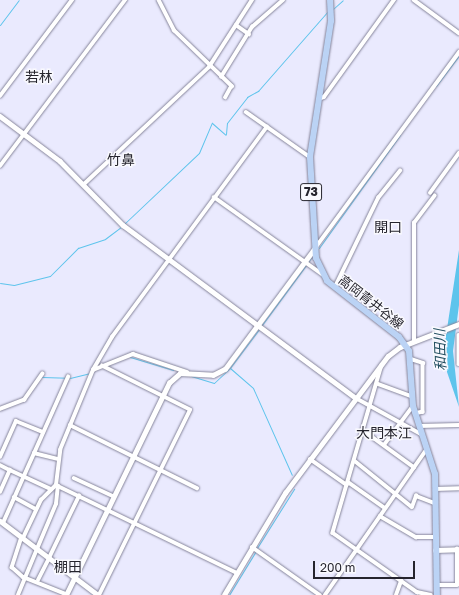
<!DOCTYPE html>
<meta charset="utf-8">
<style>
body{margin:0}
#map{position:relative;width:459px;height:595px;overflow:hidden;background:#eaeafe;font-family:"Golos Text","Noto Sans JP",sans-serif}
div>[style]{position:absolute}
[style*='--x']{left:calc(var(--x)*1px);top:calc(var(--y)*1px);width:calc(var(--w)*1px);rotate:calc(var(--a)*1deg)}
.water>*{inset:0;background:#5ec4ec}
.stream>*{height:1px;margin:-0.5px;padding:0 0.5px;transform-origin:0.5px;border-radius:0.5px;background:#5ec4ec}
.roads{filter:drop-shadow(0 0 1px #86859b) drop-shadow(0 0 1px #86859b)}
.minor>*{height:3.5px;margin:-1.75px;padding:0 1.75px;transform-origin:1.75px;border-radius:1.75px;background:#fff}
.tertiary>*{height:4.5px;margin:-2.25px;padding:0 2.25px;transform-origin:2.25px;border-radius:2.25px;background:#fff}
.secondary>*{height:5px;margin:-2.5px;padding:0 2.5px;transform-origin:2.5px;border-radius:2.5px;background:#fff}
.primary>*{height:6px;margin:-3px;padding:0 3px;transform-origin:3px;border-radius:3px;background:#bbd3f5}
span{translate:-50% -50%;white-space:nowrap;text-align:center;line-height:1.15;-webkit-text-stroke:3px #f9f9fe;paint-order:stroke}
.shield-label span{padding:1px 3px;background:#f9f9fe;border:1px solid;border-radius:3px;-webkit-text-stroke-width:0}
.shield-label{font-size:12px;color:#25242d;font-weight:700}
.street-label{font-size:13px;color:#25242d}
.neighbourhood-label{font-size:14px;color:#25242d}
.water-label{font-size:14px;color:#234f60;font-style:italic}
.scale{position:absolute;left:313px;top:561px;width:102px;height:18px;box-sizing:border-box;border:2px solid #25242d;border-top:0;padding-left:5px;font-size:12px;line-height:14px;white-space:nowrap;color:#25242d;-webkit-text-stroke:3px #f9f9fe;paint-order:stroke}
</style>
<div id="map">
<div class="water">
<i style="clip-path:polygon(459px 250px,459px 305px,453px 351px,459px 407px,447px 372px,445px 342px)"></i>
</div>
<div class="stream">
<i style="--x:333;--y:9;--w:13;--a:-42"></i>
<i style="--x:0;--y:25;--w:31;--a:-53"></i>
<i style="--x:436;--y:86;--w:38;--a:-53"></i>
<i style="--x:226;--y:134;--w:11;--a:-85"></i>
<i style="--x:227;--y:123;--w:33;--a:-52"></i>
<i style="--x:247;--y:97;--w:13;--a:-29"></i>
<i style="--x:258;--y:91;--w:106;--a:-48.8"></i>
<i style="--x:124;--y:224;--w:103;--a:-43.4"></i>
<i style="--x:199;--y:153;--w:33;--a:-67"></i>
<i style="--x:212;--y:123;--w:18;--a:41"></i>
<i style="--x:319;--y:248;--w:139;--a:-54.4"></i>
<i style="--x:308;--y:262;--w:9;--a:-54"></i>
<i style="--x:0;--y:283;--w:14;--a:8"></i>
<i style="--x:14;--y:285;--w:37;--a:-14"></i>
<i style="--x:50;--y:276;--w:40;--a:-45"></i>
<i style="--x:78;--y:248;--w:28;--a:-18"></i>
<i style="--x:105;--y:239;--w:21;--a:-37"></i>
<i style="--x:262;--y:325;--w:74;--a:-53.7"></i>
<i style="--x:260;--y:328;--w:50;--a:126.9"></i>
<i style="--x:230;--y:368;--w:30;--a:41"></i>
<i style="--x:253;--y:388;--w:95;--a:65.9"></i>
<i style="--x:130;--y:357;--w:45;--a:16.8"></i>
<i style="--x:191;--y:376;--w:24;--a:17"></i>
<i style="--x:214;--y:383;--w:22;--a:-43"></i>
<i style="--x:42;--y:377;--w:25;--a:2"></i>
<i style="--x:70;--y:378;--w:21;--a:-14"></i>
<i style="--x:257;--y:548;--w:70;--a:-57.9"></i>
<i style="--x:229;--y:595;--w:52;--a:-58.5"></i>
</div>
<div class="roads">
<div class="minor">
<i style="--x:159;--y:0;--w:34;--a:63"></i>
<i style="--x:174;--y:30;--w:81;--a:44"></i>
<i style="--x:232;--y:86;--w:13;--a:119"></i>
<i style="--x:414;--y:0;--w:56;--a:36.3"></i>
<i style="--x:236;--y:25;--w:16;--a:35"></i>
<i style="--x:221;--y:77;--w:59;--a:-58.2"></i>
<i style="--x:252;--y:27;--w:41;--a:-41.1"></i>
<i style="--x:0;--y:96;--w:120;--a:-53.1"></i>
<i style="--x:319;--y:99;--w:5;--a:-22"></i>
<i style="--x:324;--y:97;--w:120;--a:-54.2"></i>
<i style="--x:246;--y:112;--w:78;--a:35.1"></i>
<i style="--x:0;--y:166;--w:208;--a:-53"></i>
<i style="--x:83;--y:185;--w:173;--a:-43.1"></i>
<i style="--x:209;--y:67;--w:80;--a:-57.3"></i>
<i style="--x:430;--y:193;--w:49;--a:-54.1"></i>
<i style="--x:214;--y:197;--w:133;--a:35.5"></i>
<i style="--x:316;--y:247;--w:242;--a:-53.7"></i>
<i style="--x:335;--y:287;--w:99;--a:-64.2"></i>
<i style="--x:378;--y:198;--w:35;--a:-51"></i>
<i style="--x:459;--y:335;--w:29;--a:90"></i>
<i style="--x:414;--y:342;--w:119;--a:-90"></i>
<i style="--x:414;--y:223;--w:34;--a:-53"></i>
<i style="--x:411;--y:359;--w:13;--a:18"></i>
<i style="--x:423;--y:363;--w:49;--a:90"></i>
<i style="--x:423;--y:412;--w:8;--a:166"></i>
<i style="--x:382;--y:365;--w:175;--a:106.3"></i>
<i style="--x:333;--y:533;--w:103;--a:35.1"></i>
<i style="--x:417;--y:592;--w:14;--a:12"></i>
<i style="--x:93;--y:370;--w:43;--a:-21.8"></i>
<i style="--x:133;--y:354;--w:57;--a:18.4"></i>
<i style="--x:378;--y:384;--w:35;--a:20"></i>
<i style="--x:356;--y:398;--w:74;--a:29"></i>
<i style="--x:0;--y:409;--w:26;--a:-21"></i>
<i style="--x:24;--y:400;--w:32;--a:-55"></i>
<i style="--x:70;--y:425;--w:142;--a:26.4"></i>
<i style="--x:419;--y:426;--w:40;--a:-1.4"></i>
<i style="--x:364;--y:431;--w:62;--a:35.8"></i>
<i style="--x:384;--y:445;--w:49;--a:-53.4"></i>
<i style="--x:34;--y:453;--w:25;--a:14"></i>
<i style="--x:0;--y:457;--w:39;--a:-66"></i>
<i style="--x:16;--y:421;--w:29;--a:22"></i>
<i style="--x:310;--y:459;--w:45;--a:35.1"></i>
<i style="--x:355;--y:461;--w:73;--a:38.9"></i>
<i style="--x:412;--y:507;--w:12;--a:-70"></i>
<i style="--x:416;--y:496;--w:19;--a:21"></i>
<i style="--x:0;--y:465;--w:11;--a:27"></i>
<i style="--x:74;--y:478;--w:43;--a:24.8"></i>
<i style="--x:348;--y:482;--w:45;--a:35.1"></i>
<i style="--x:56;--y:485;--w:201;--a:25.9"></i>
<i style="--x:435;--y:489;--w:24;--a:-2"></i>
<i style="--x:0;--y:492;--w:24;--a:-66"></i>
<i style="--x:10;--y:470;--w:45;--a:24.9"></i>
<i style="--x:14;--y:497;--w:25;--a:29"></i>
<i style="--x:380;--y:516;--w:42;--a:30.3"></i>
<i style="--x:416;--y:537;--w:19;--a:0"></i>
<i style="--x:3;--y:523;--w:160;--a:-66"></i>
<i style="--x:22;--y:537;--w:32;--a:108"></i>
<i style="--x:12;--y:567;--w:15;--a:42"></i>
<i style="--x:23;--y:577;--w:46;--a:21.6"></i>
<i style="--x:23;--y:538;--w:42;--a:-64.7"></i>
<i style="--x:41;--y:500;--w:21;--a:-45"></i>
<i style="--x:56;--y:485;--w:35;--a:-83"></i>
<i style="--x:60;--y:450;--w:87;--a:-67.6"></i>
<i style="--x:93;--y:370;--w:38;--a:-60"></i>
<i style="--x:112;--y:337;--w:261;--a:-53.6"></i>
<i style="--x:252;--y:547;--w:83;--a:35.2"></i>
<i style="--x:37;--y:549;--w:49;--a:-67.1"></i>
<i style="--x:56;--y:504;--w:18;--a:-84"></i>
<i style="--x:49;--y:558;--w:69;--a:-64.2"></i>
<i style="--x:38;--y:580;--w:25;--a:-63"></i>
<i style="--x:436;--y:585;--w:21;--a:0"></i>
<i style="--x:457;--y:585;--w:36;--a:-90"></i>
<i style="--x:18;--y:595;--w:50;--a:-67.6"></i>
<i style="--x:99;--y:595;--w:206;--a:-63.8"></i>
<i style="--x:190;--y:410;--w:98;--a:-153.4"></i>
<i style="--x:325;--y:595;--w:177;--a:-55.1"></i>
<i style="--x:396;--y:595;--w:15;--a:-70"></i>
</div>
<div class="tertiary">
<i style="--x:0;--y:116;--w:75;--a:36.9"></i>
<i style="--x:60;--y:161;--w:90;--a:45.5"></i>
<i style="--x:123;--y:225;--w:290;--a:36.6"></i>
<i style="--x:435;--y:550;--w:24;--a:-2"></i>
<i style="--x:66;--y:595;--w:236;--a:-64.1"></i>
<i style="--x:169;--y:383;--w:15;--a:-42"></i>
<i style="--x:180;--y:373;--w:33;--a:3"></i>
<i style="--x:213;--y:375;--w:13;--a:-27"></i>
<i style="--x:225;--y:369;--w:151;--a:-53.4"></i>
<i style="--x:224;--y:595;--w:119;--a:-59.1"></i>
<i style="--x:285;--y:493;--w:171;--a:-53.1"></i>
<i style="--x:388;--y:356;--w:15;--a:-37"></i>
<i style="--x:400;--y:347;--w:63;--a:-21.3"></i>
</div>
<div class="secondary">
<i style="--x:0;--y:521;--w:123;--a:37.1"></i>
</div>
<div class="primary">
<i style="--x:330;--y:0;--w:21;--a:87"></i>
<i style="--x:331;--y:21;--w:138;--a:98.8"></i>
<i style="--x:310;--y:157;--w:101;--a:86.6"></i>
<i style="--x:316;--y:258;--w:25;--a:64"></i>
<i style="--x:327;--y:281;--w:91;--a:37.9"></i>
<i style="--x:399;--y:337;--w:17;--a:54"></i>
<i style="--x:409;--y:351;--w:55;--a:85.8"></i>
<i style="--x:413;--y:406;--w:71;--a:72.1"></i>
<i style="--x:435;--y:474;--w:121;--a:89.1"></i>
</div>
</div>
<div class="shield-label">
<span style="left:311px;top:192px">73</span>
</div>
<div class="street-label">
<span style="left:371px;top:302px;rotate:38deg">高岡青井谷線</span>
</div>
<div class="neighbourhood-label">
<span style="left:39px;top:77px">若林</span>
<span style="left:121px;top:160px">竹鼻</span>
<span style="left:388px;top:227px">開口</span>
<span style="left:384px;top:433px">大門本江</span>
<span style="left:68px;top:567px">棚田</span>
</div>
<div class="water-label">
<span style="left:440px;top:350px;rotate:-92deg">和田川</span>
</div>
<div class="scale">200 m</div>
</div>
